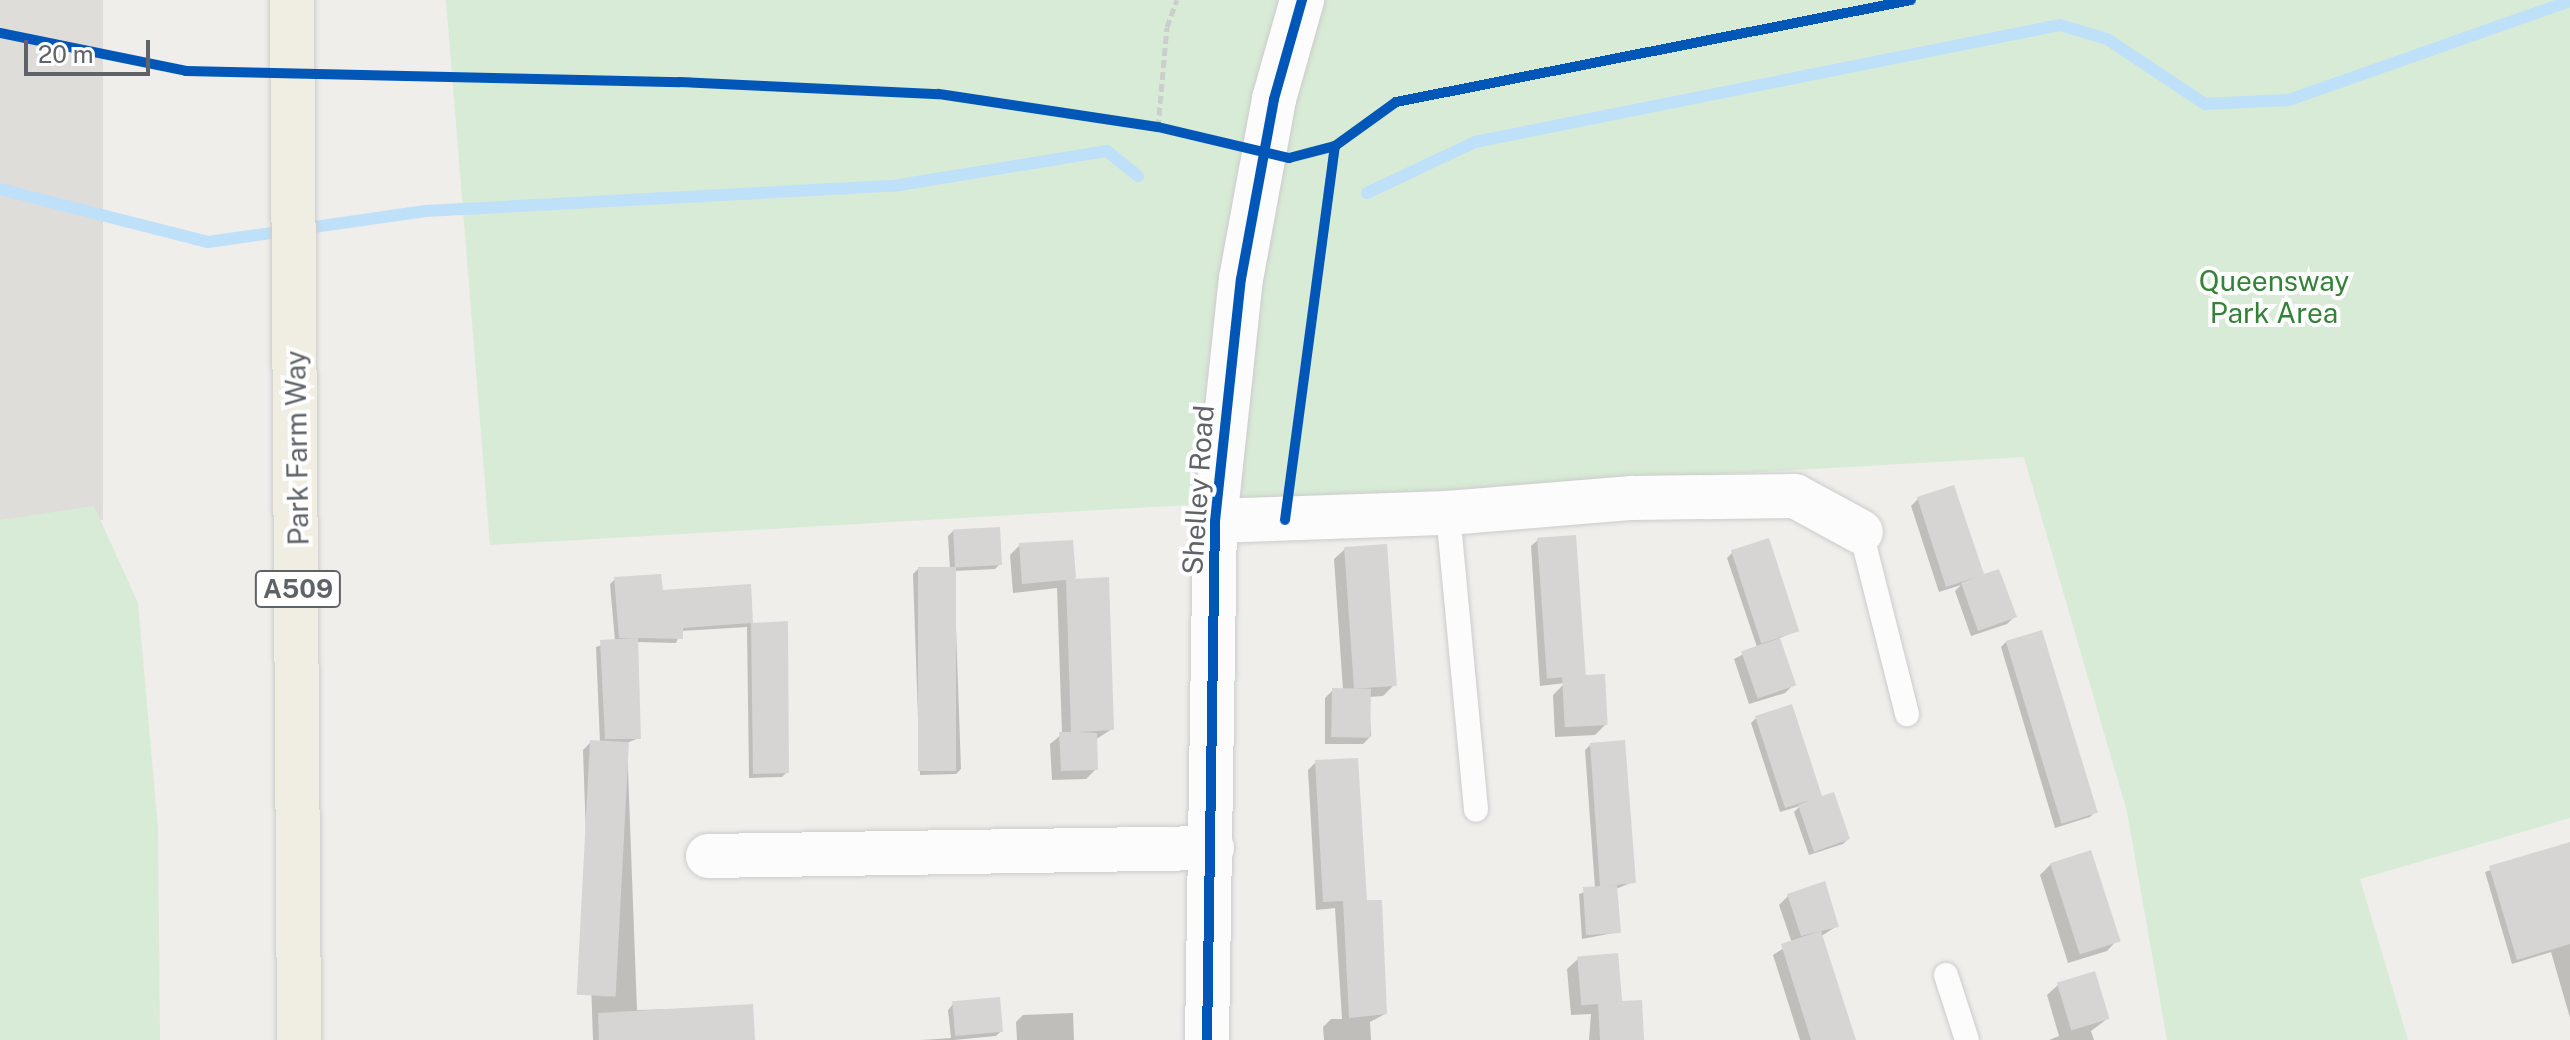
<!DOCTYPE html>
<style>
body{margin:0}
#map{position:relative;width:2570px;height:1040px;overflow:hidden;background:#efeeea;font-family:"Public Sans",sans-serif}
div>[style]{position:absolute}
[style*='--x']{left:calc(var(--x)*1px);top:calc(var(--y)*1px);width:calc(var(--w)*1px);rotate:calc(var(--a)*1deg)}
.industrial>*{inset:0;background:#dfddda;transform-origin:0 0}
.green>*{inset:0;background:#d8ebd6}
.shadow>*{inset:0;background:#0003}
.stream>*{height:12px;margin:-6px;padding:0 6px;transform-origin:6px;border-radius:6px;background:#bfe0f9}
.building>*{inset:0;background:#d6d5d3;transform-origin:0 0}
.path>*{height:5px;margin-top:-2.5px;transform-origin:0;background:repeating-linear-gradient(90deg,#cacfcc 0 8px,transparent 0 12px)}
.roads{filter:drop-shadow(0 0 2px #cbcccc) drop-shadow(0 0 2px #cbcccc)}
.lane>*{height:24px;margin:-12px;padding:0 12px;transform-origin:12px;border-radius:12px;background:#fdfcfc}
.street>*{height:44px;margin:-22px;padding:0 22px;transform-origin:22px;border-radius:22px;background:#fdfcfc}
.highway>*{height:44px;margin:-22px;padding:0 22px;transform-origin:22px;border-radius:22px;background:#f0ede3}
.cycleway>*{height:10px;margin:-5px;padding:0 5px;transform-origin:5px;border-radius:5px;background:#0057b8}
span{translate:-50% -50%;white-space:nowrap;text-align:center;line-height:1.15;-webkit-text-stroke:8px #fff;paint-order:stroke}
.shield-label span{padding:2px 6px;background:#fff;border:2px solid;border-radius:6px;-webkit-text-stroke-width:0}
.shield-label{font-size:26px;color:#5f6368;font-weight:700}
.park-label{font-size:28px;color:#348238}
.street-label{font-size:28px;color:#5f6368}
.scale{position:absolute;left:24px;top:40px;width:126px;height:36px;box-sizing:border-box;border:4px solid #5f6368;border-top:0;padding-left:10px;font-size:24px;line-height:28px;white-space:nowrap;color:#5f6368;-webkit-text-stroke:6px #fff;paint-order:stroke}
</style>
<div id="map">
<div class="industrial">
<i style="left:0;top:0;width:103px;height:520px"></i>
</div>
<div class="green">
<i style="clip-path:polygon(446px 0,2570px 0,2570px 818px,2360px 879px,2408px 1040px,2167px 1040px,2127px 812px,2024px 457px,490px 545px)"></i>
<i style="clip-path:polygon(94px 506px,138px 603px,158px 828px,160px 1040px,0 1040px,0 520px)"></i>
</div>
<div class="shadow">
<i style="clip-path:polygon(1918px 499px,2014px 617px,2007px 624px,1971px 636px,1955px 591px,1961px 585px,1939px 592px,1911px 506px)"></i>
<i style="clip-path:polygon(953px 531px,1000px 564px,995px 569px,954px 571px,961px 769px,956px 774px,920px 775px,913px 574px,918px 569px,950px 569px,948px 536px)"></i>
<i style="clip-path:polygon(1538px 540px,1584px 675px,1578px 681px,1606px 724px,1595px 735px,1555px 737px,1553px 695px,1565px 683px,1540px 686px,1531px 546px)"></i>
<i style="clip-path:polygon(1020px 545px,1074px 578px,1112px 729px,1095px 740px,1096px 769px,1086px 779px,1052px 780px,1050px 744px,1062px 734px,1057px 588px,1013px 593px,1010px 555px)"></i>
<i style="clip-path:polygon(1345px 549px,1394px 685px,1383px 696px,1369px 697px,1371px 736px,1363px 744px,1325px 744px,1325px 698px,1333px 690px,1343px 690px,1334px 559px)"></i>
<i style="clip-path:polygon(1732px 553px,1798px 630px,1778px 639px,1793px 685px,1785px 693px,1749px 704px,1734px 659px,1757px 647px,1727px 558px)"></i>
<i style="clip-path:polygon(615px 579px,661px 592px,749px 586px,751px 625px,787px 772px,782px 777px,749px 778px,747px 627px,681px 631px,676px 643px,636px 642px,639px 738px,627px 743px,637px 1010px,751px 1007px,753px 1040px,593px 1040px,583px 750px,591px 742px,600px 743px,596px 647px,615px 641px,610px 584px)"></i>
<i style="clip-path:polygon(2006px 642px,2095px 812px,2090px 817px,2055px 828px,2001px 647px)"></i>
<i style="clip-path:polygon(1756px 718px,1820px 799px,1848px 839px,1843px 844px,1809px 855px,1794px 812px,1800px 806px,1780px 812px,1751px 723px)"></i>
<i style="clip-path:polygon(1590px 745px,1633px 882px,1616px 889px,1619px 932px,1582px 939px,1579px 894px,1595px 888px,1585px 750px)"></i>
<i style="clip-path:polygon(1316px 762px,1365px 902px,1385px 1014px,1370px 1022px,1371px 1040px,1324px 1040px,1323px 1027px,1331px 1019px,1342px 1019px,1335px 908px,1316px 910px,1308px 770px)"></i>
<i style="clip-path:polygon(2570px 844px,2570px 1018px,2551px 952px,2512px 964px,2485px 872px)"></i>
<i style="clip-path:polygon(2051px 864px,2117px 940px,2107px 951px,2068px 963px,2040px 875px)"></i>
<i style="clip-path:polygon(1788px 896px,1837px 926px,1820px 937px,1815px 1040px,1800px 1040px,1773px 955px,1792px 943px,1779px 905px)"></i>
<i style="clip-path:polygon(1578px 959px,1620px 1001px,1642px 1040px,1589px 1040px,1591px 1014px,1571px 1015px,1567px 969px)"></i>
<i style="clip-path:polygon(2058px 985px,2107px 1019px,2091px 1031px,2094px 1040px,2049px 1040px,2059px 1036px,2047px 995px)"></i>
<i style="clip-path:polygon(953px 1004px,1001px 1031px,996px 1036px,954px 1040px,922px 1040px,951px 1038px,948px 1010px)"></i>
<i style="clip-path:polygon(1073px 1013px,1074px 1040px,1017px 1040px,1016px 1022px,1023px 1015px)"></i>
</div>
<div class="stream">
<i style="--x:0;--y:189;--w:215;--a:14.3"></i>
<i style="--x:208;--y:242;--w:220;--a:-8.1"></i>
<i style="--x:426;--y:211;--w:474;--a:-3.1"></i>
<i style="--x:899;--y:185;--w:211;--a:-9.3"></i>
<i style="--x:1107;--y:151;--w:40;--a:39"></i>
<i style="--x:1367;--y:193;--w:119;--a:-25.3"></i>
<i style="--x:1475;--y:142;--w:597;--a:-11.31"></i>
<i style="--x:2060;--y:25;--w:49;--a:16.6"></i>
<i style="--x:2107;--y:39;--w:118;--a:33.6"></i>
<i style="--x:2205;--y:104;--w:84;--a:-2.7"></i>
<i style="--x:2289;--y:100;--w:298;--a:-19.4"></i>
</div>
<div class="building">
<i style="clip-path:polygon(1954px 485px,1984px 574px,1999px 569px,2017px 617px,1978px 631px,1961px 583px,1976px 577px,1946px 587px,1917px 497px)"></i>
<i style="left:1000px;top:527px;width:38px;height:47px;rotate:87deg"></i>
<i style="left:1576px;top:535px;width:141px;height:39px;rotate:86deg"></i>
<i style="left:1769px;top:538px;width:98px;height:40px;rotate:72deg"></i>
<i style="clip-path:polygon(1073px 540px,1076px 578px,1072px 579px,1109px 577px,1114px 730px,1078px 732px,1097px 733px,1098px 770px,1061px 771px,1059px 732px,1071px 732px,1066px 580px,1022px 584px,1019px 543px)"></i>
<i style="left:1387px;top:544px;width:142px;height:43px;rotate:86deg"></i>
<i style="left:918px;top:567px;width:38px;height:204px"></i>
<i style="clip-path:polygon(661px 574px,663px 590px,751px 584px,753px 623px,788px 621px,789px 773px,753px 774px,751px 623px,683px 628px,683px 639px,638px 638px,641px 739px,605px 739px,600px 640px,637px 638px,619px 638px,614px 577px)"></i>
<i style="left:2042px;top:630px;width:191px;height:38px;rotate:73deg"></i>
<i style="left:1780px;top:638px;width:50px;height:41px;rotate:71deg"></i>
<i style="left:1605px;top:674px;width:51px;height:43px;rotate:87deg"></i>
<i style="left:1332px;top:688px;width:39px;height:49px;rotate:1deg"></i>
<i style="clip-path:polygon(1792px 704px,1822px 796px,1834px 792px,1850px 839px,1814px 852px,1798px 805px,1810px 800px,1785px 808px,1755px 716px)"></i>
<i style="left:590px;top:740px;width:39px;height:255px;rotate:3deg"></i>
<i style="clip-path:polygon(1625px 740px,1636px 883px,1604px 886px,1617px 885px,1621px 933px,1586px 935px,1583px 887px,1600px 886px,1590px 743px)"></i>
<i style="clip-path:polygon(1358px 758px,1367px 900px,1382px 900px,1387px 1014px,1349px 1018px,1343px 901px,1323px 902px,1315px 760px)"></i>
<i style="clip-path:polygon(2570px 842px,2570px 944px,2517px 960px,2489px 866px)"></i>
<i style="left:2091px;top:850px;width:96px;height:43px;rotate:72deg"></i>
<i style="clip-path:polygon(1825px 881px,1839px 927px,1821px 931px,1856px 1040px,1811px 1040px,1781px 944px,1820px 931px,1801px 936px,1787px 894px)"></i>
<i style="left:1618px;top:953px;width:49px;height:41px;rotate:85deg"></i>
<i style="left:2095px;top:971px;width:50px;height:40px;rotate:73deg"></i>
<i style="left:1000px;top:997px;width:35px;height:48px;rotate:85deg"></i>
<i style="left:1642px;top:1000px;width:40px;height:44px;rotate:87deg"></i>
<i style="clip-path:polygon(753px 1004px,755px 1040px,599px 1040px,598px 1013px)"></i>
</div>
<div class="path">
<i style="--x:1158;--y:127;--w:100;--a:-84.9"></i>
<i style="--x:1167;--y:27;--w:29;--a:-70"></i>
</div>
<div class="roads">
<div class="lane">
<i style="--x:1448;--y:513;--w:298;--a:84.6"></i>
<i style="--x:1861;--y:532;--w:188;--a:75.8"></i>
<i style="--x:1946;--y:975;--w:68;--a:72.1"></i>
</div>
<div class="street">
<i style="--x:1215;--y:521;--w:233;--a:-2"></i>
<i style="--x:1448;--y:513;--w:185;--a:-4.7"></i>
<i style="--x:1632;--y:498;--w:163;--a:-0.7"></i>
<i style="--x:1795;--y:496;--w:75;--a:28.6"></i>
<i style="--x:708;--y:856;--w:504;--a:-0.91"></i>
<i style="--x:1207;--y:1040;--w:519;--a:-89.12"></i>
<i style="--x:1215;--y:521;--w:243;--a:-83.9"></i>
<i style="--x:1241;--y:279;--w:183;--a:-79.6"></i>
<i style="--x:1274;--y:99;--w:103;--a:-74.2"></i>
</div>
<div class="highway">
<i style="--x:292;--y:0;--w:1040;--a:89.61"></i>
</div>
</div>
<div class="cycleway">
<i style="--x:0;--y:33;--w:190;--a:11.5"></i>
<i style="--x:186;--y:71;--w:494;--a:1.3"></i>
<i style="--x:680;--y:82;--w:259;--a:2.7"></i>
<i style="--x:939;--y:94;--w:221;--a:8.6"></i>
<i style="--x:1158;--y:127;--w:135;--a:13.3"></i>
<i style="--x:1289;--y:158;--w:48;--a:-14.6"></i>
<i style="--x:1335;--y:146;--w:75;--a:-35.8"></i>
<i style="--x:1396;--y:102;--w:525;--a:-11.2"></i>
<i style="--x:1285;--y:520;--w:377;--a:-82.4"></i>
<i style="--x:1207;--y:1040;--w:519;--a:-89.12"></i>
<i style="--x:1215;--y:521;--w:243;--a:-83.9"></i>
<i style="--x:1241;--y:279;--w:183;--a:-79.6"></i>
<i style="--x:1274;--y:99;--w:103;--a:-74.2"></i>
</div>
<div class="shield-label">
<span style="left:298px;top:589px">A509</span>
</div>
<div class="park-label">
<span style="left:2274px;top:297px">Queensway<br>Park Area</span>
</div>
<div class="street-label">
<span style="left:297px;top:448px;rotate:-91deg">Park Farm Way</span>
<span style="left:1198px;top:490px;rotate:-86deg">Shelley Road</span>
</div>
<div class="scale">20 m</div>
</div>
